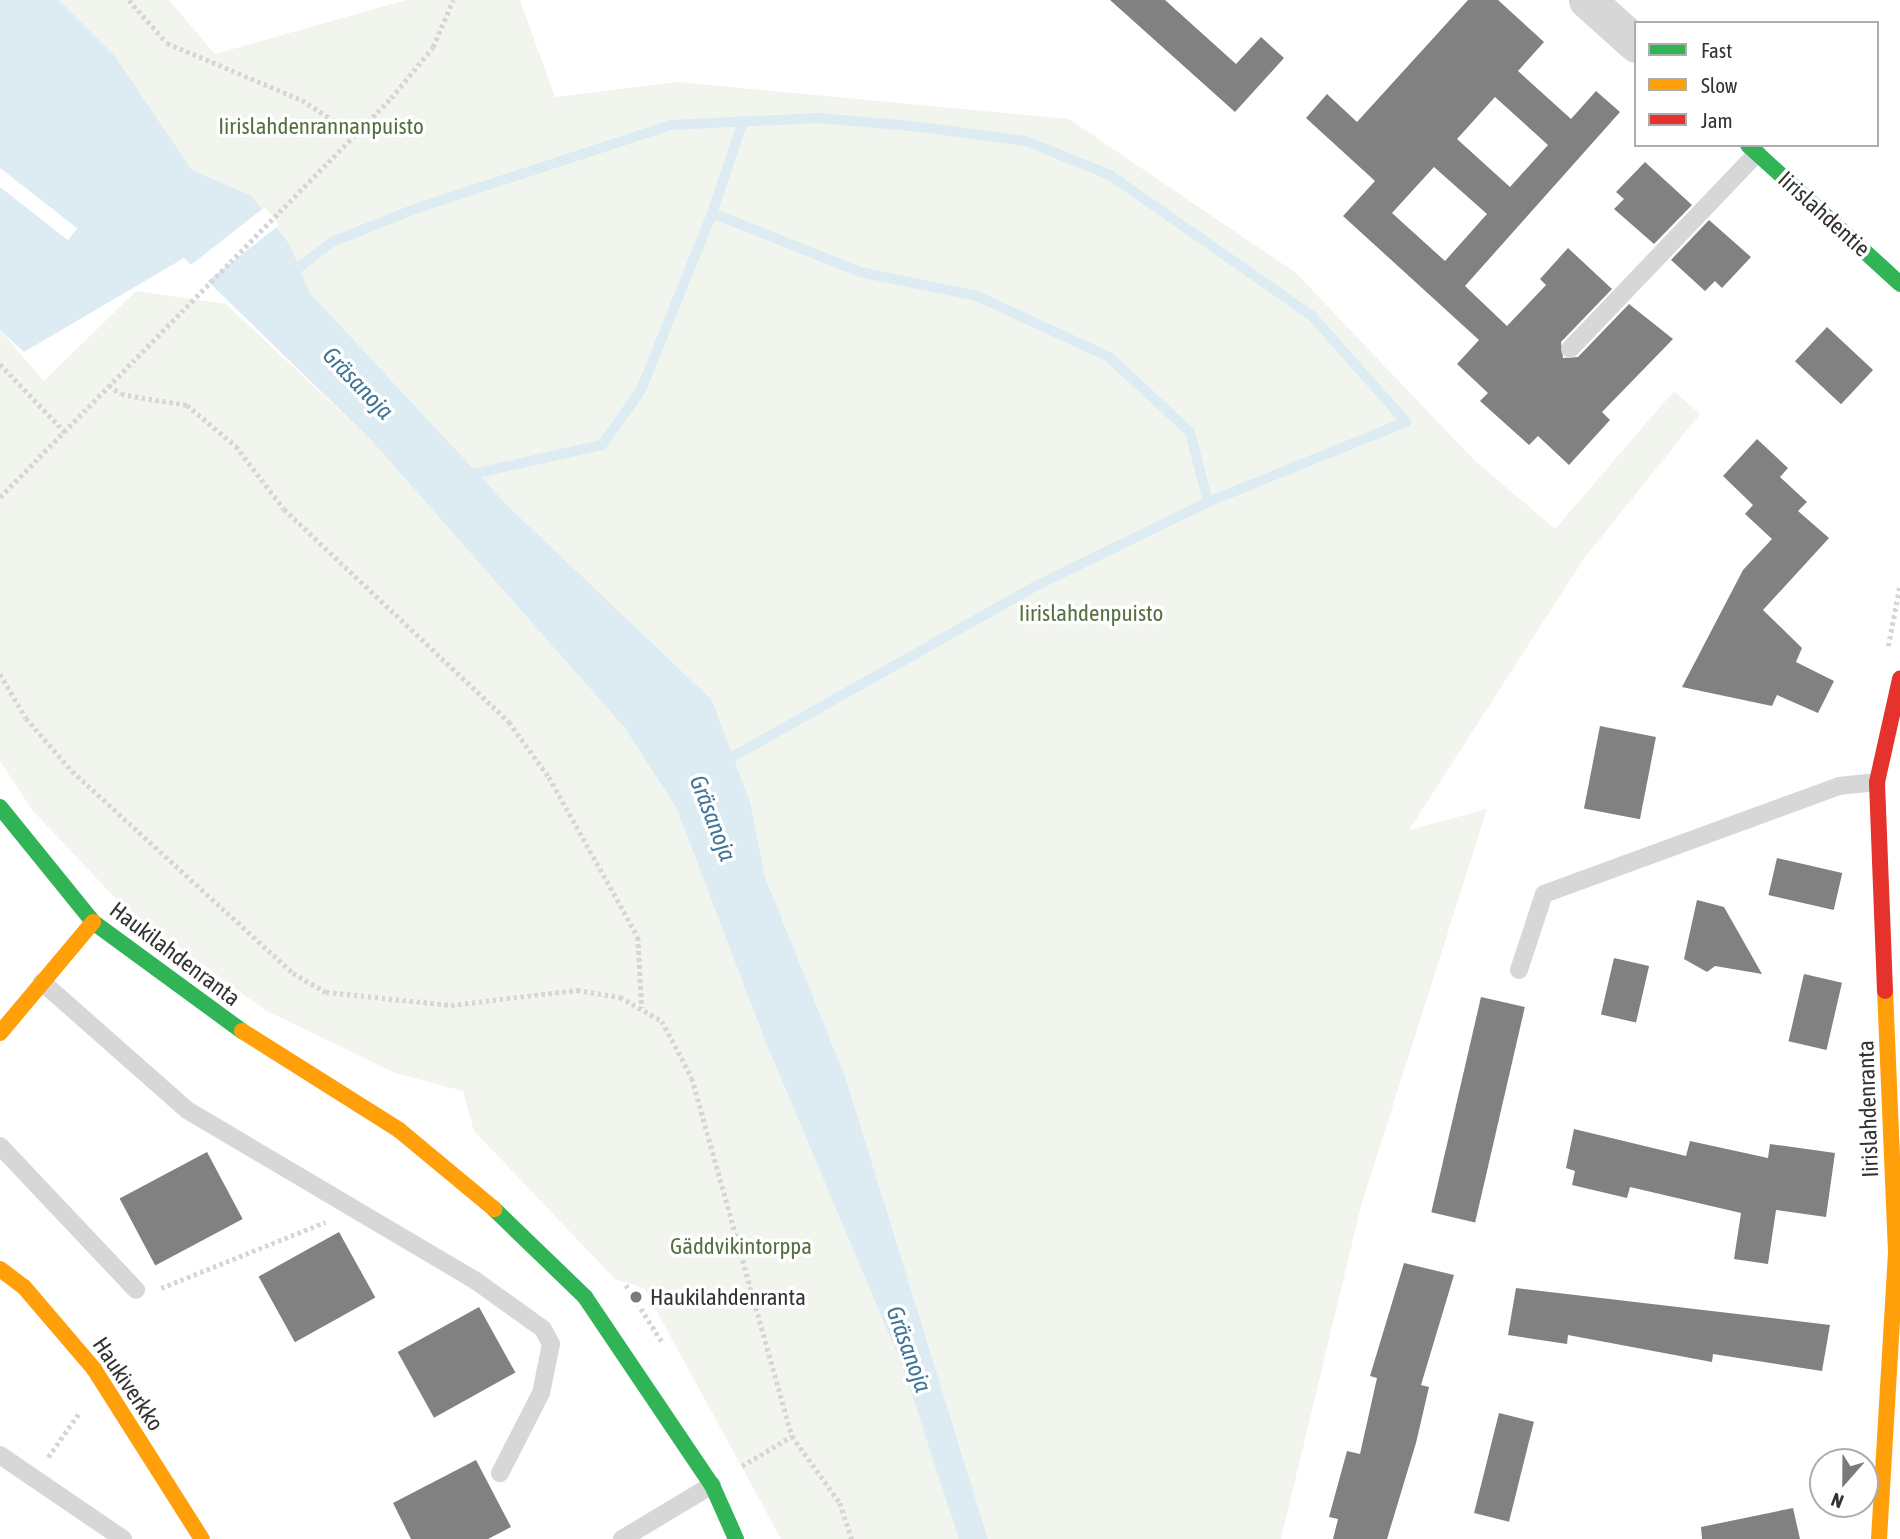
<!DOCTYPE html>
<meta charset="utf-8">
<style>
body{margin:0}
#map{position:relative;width:1900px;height:1539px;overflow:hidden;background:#fff;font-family:"Asap Condensed",sans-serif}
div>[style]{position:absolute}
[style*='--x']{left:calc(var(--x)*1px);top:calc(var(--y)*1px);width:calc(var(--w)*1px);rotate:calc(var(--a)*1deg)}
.green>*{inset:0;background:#f1f5ed}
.water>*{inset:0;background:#ddebf3}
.pier>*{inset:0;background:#fff;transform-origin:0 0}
.stream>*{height:10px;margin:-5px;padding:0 5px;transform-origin:5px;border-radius:5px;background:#ddebf3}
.building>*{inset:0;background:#818181;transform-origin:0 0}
.path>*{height:4.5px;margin-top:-2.25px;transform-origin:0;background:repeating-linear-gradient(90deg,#d6d6d6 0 3.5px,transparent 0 7px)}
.lane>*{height:18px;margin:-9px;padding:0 9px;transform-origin:9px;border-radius:9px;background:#d7d7d7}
.street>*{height:37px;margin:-18.5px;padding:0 18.5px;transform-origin:18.5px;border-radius:18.5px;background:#d7d7d7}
.fast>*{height:16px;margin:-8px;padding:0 8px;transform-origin:8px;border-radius:8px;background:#30b455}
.slow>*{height:16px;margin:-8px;padding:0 8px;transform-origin:8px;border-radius:8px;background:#ff9f0a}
.jam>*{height:16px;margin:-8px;padding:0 8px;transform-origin:8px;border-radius:8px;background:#e5322d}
.dots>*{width:19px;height:19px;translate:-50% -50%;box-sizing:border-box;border:4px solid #fff;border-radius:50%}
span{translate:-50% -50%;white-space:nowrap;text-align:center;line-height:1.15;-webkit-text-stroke:7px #fff;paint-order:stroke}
.park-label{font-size:23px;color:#56703f}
.street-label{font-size:23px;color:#333}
.poi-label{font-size:23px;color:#333}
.left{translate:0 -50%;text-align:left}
.water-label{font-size:24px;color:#3f7597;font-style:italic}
.legend{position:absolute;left:1634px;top:21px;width:245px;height:126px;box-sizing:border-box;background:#fff;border:2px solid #adadad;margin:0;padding:9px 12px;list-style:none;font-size:21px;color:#333}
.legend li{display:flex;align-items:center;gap:14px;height:35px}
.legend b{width:35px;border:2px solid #adadad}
.north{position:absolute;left:1809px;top:1448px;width:70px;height:70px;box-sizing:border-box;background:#fff;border:2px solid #adadad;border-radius:50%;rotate:201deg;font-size:19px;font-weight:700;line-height:28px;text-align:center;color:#333}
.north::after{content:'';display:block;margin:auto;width:24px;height:32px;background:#7a7a7a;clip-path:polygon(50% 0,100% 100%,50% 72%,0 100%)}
</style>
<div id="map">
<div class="green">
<i style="clip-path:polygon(59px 0,169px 0,215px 54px,406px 0,520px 0,555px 97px,678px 82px,1069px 119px,1296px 273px,1474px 460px,1555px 529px,1674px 391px,1700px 414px,1583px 560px,1409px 830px,1487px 809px,1361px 1206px,1281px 1539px,988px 1539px,846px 1079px,765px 877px,750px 802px,712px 700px,508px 506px,310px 293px,290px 245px,252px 196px,192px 170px,114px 55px)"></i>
<i style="clip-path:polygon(136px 291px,226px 304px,371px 440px,624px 727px,676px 807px,764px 1038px,903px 1368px,959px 1539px,781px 1539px,644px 1288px,615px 1279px,474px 1131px,463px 1091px,395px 1073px,263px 1009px,120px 903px,33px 811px,0 761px,0 330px,44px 381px)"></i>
</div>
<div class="water">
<i style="clip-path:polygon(0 0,59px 0,114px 55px,192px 170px,252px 196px,290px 245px,310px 293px,508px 506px,712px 700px,750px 802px,765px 877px,846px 1079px,988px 1539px,959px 1539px,903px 1368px,764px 1038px,676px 807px,624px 727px,371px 440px,184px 258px,24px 352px,0 330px)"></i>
</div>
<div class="pier">
<i style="left:0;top:168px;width:98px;height:15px;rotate:38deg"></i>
<i style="left:265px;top:207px;width:23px;height:98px;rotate:52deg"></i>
</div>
<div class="stream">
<i style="--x:743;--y:121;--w:97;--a:108.6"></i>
<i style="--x:712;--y:213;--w:159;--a:21.7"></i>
<i style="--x:860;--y:272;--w:119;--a:11.6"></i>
<i style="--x:977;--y:296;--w:145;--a:24.8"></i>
<i style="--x:1109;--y:357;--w:110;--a:42.8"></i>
<i style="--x:1190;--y:432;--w:72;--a:75.6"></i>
<i style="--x:289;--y:275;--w:54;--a:-37.5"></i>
<i style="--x:332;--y:242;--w:89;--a:-21.7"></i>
<i style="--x:415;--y:209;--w:268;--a:-18.2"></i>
<i style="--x:670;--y:125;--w:147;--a:-2.7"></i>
<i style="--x:817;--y:118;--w:95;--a:4.8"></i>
<i style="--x:912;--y:126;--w:115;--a:7.5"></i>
<i style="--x:1026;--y:141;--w:91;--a:22"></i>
<i style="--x:1110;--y:175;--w:246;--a:34.9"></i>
<i style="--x:1312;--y:316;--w:142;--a:48.4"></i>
<i style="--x:1406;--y:422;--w:214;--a:158"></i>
<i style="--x:1208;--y:502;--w:194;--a:154"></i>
<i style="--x:1034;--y:587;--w:358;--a:150.6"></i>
<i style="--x:464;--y:476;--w:141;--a:-12.7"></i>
<i style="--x:602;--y:445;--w:67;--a:-54.7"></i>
<i style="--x:641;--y:390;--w:191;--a:-68.1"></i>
</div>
<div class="building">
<i style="clip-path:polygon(1110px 0,1165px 0,1236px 64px,1261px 37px,1284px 58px,1235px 112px)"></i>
<i style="clip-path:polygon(evenodd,1468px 0,1498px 0,1544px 42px,1518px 71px,1571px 119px,1596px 91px,1620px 112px,1465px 286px,1507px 326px,1546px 285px,1540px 279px,1568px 248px,1612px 289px,1561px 342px,1563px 358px,1578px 357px,1629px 304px,1673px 339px,1602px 412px,1610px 420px,1569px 465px,1538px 436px,1529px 445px,1480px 401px,1488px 393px,1457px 364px,1479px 340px,1343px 216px,1375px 181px,1306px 118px,1327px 94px,1357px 122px,1468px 0,1495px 97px,1548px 145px,1510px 187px,1457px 139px,1495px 97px,1468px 0,1434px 167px,1487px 214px,1445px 261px,1392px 213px,1434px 167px)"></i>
<i style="clip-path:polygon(1645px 162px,1692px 205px,1654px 244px,1614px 209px,1624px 199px,1616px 192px)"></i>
<i style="clip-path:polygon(1709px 220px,1751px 257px,1722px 288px,1715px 281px,1705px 291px,1671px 260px)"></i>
<i style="left:1827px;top:327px;width:63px;height:47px;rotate:43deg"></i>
<i style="clip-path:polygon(1757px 439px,1788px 468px,1780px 477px,1807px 502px,1798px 511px,1829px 538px,1763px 610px,1802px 648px,1796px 662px,1834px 681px,1818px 713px,1777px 695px,1772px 706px,1682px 687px,1743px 570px,1772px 539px,1745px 514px,1753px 505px,1723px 476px)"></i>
<i style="left:1600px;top:726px;width:57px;height:84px;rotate:11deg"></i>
<i style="left:1777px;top:858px;width:67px;height:38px;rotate:13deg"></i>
<i style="clip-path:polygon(1697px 900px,1724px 907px,1762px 974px,1715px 966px,1707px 972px,1684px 959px)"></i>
<i style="left:1614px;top:958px;width:36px;height:58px;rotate:13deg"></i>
<i style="left:1804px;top:974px;width:39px;height:69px;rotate:13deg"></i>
<i style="left:1481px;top:997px;width:45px;height:221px;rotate:13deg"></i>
<i style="clip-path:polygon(1574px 1129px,1686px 1156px,1690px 1141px,1768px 1158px,1770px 1144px,1835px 1153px,1826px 1217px,1776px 1210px,1768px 1264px,1734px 1259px,1741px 1213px,1630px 1187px,1627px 1198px,1572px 1185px,1575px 1171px,1566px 1168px)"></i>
<i style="left:207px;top:1152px;width:76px;height:99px;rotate:62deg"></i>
<i style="left:339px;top:1232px;width:75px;height:92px;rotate:61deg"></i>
<i style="clip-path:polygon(1404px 1263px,1454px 1275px,1421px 1385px,1429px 1387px,1416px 1443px,1387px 1539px,1333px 1539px,1338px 1519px,1329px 1517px,1347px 1451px,1360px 1454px,1377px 1378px,1370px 1376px)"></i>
<i style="clip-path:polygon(1516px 1288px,1830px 1325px,1822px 1371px,1713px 1354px,1712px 1362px,1568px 1335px,1567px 1344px,1508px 1335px)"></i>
<i style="left:479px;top:1307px;width:75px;height:93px;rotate:61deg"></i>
<i style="left:1499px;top:1413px;width:36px;height:103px;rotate:14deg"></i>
<i style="clip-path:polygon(476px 1460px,511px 1527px,488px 1539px,411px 1539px,393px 1503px)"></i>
<i style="clip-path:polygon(1793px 1508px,1800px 1539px,1702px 1539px,1701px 1527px)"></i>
</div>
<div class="path">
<i style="--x:129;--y:0;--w:57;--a:48.5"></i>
<i style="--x:167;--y:43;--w:147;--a:22.9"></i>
<i style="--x:302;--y:100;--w:61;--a:32.9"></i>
<i style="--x:0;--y:364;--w:97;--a:46.3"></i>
<i style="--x:109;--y:385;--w:15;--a:37"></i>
<i style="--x:121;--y:394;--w:67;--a:9.5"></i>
<i style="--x:187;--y:405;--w:64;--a:39.9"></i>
<i style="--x:236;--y:446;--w:79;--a:52.7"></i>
<i style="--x:284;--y:509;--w:310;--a:43.4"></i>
<i style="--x:509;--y:722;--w:68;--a:54"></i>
<i style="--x:549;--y:777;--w:183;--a:60.9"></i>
<i style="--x:638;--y:937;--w:71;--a:86.8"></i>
<i style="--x:0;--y:497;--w:559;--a:-45.58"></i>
<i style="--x:391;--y:98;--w:66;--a:-50.5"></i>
<i style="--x:433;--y:47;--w:51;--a:-66.9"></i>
<i style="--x:1888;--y:646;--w:62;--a:-78.9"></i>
<i style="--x:0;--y:674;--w:51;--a:59.4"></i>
<i style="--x:26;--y:718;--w:70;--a:49"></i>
<i style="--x:72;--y:771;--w:299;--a:42.4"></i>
<i style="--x:293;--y:973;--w:38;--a:30"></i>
<i style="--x:326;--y:992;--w:126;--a:5.9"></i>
<i style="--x:451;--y:1005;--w:127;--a:-6.8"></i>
<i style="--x:577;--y:990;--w:44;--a:9.2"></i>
<i style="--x:620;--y:997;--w:48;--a:29.7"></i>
<i style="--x:662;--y:1021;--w:64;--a:62.2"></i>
<i style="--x:692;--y:1078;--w:372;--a:74.4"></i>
<i style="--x:792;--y:1436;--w:82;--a:54.4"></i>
<i style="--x:840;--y:1503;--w:38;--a:72"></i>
<i style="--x:626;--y:1285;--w:69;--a:57.5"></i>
<i style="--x:161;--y:1288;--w:177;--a:-21.9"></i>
<i style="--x:48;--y:1457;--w:54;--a:-54.8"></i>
<i style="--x:742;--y:1466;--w:58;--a:-31"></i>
</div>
<div class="lane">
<i style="--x:1570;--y:349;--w:271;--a:-46.3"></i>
<i style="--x:1519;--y:970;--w:80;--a:-71.8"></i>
<i style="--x:1544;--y:894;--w:314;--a:-20.1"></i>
<i style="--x:1839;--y:786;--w:38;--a:-6"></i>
<i style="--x:42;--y:982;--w:193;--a:41.4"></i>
<i style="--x:187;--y:1110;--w:336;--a:30.6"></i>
<i style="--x:476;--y:1281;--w:82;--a:35.6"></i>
<i style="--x:543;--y:1329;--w:17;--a:62"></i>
<i style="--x:551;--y:1344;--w:50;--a:101.5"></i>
<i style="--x:541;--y:1393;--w:90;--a:117.1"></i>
<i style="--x:0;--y:1146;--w:198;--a:46.6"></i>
<i style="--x:0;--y:1455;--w:149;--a:34.3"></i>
<i style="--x:622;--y:1539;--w:105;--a:-31"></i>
</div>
<div class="street">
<i style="--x:1587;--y:0;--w:66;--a:41.9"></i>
</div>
<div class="fast">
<i style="--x:1748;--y:145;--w:206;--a:42.4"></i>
<i style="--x:0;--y:807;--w:148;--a:51"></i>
<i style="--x:93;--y:922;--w:185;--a:36.2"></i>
<i style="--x:494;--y:1209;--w:127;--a:44"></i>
<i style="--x:585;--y:1297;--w:227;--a:56"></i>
<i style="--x:712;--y:1485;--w:59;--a:66"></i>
</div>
<div class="slow">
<i style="--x:242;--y:1031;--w:186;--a:32.2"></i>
<i style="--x:399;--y:1130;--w:124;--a:39.7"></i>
<i style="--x:0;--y:1033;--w:145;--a:-50"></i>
<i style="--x:0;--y:1269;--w:30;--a:37"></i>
<i style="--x:24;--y:1287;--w:108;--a:49.5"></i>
<i style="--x:94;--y:1369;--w:201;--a:57.6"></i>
<i style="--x:1879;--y:1539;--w:288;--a:-86.6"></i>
<i style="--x:1896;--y:1252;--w:261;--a:-92.4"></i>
</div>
<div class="jam">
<i style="--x:1885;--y:991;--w:209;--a:-92.2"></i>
<i style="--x:1877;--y:782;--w:106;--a:-77.4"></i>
</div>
<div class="dots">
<i style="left:636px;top:1297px;background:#7a7a7a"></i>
</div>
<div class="park-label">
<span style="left:321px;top:126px">Iirislahdenrannanpuisto</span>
<span style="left:1091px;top:613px">Iirislahdenpuisto</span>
<span style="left:741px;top:1246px">Gäddvikintorppa</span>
</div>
<div class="street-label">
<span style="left:1824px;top:214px;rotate:42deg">Iirislahdentie</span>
<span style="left:175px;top:954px;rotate:37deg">Haukilahdenranta</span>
<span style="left:1868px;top:1109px;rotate:-92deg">Iirislahdenranta</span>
<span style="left:128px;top:1384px;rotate:56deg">Haukiverkko</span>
</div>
<div class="poi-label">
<span class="left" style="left:650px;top:1297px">Haukilahdenranta</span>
</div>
<div class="water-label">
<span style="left:358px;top:383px;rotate:46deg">Gräsanoja</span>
<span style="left:713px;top:818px;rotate:69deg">Gräsanoja</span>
<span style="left:909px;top:1349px;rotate:70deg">Gräsanoja</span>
</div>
<ul class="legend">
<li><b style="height:9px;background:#30b455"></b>Fast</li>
<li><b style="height:9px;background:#ff9f0a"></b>Slow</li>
<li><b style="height:9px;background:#e5322d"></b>Jam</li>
</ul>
<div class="north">N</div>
</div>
